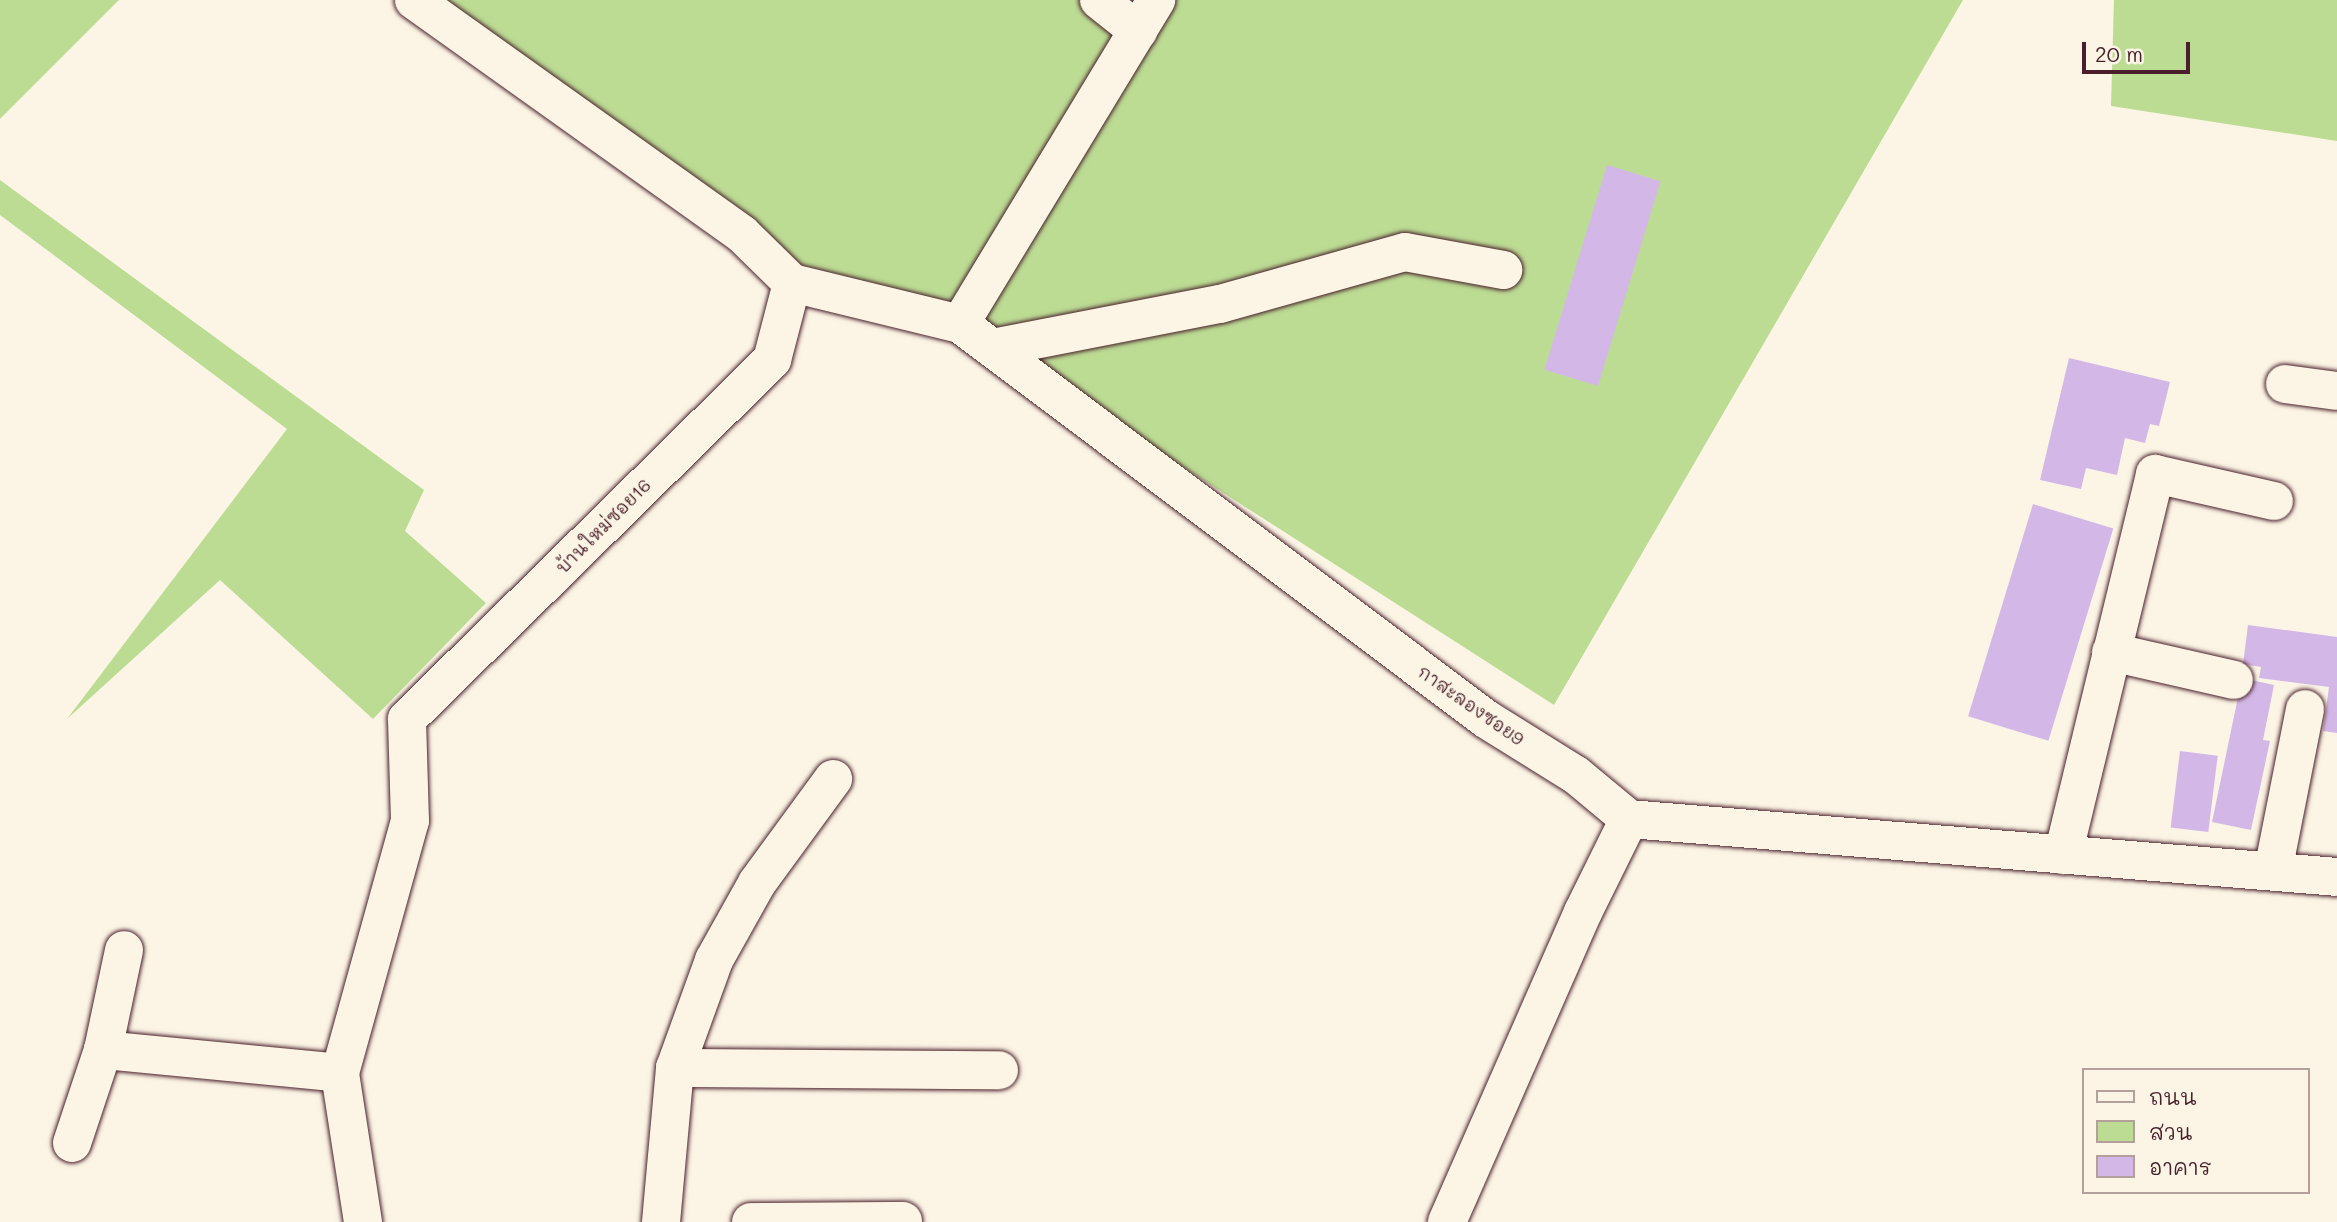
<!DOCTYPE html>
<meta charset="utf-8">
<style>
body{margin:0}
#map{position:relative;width:2337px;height:1222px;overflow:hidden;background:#fcf5e5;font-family:Mali,"Playpen Sans Thai",sans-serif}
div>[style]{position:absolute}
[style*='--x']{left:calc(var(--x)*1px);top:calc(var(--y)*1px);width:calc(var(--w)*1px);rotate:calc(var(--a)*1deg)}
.green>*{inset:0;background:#bcdc94}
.building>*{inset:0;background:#d3b8e7;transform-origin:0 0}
.roads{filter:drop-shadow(0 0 2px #4a1f2b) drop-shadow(0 0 2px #4a1f2b)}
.minor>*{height:38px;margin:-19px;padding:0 19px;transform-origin:19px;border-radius:19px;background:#fcf5e5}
span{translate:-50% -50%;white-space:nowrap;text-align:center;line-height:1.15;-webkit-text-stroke:7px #fcf5e5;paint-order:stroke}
.street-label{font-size:18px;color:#4a1f2b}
.legend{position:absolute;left:2082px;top:1068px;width:228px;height:126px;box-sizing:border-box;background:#fcf5e5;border:2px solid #b59f9b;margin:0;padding:9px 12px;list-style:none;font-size:21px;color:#4a1f2b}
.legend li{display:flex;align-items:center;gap:14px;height:35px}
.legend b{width:35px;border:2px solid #b59f9b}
.scale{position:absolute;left:2082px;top:42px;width:108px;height:32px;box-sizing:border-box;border:4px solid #4a1f2b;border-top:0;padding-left:9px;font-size:21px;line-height:24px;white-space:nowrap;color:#4a1f2b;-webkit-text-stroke:5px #fcf5e5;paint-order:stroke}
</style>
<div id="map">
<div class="green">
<i style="clip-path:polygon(0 0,119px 0,0 119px)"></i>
<i style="clip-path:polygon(414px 0,1099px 0,1134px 28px,1151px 0,1963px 0,1554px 705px,960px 324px,792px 283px)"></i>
<i style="clip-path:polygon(2114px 0,2337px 0,2337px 141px,2111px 106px)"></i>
<i style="clip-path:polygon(0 180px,424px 490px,405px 531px,486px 603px,373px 719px,220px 580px,67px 719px,287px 429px,0 215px)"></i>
</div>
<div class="building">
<i style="left:1607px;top:165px;width:56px;height:214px;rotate:17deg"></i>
<i style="clip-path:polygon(2069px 358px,2170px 382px,2159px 426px,2150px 424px,2145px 443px,2125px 438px,2117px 475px,2086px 468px,2081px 489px,2040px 480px)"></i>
<i style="left:2033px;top:504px;width:84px;height:222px;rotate:17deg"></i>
<i style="clip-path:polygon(2248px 625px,2337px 637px,2337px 733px,2323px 731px,2329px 687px,2259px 678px,2261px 667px,2243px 664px)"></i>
<i style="clip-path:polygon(2242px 678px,2274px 685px,2263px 740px,2270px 741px,2251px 830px,2212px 822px)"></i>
<i style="left:2180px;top:751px;width:38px;height:77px;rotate:7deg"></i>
</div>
<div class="roads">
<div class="minor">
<i style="--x:1099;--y:0;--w:50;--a:38.5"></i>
<i style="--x:792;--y:283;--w:173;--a:13.7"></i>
<i style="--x:960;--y:324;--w:658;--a:36.9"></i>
<i style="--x:1486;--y:719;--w:106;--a:31.9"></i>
<i style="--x:1576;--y:775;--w:69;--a:39.7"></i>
<i style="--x:1629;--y:819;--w:104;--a:116.3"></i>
<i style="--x:1583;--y:912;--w:339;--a:113.7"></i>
<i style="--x:960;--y:324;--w:379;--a:-58.8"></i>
<i style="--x:993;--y:348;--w:231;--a:-11"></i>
<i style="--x:1220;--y:304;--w:192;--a:-15.7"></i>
<i style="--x:1405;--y:252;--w:100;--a:10.4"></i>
<i style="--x:2285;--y:384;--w:52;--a:7.7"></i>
<i style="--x:2111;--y:652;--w:126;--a:12.8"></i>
<i style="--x:1629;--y:819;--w:710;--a:4.68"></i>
<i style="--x:2063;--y:855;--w:392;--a:-76.4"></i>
<i style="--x:2155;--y:474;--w:122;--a:12.8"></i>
<i style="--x:2273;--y:871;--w:165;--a:-78.8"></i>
<i style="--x:103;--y:1050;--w:238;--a:5.5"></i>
<i style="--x:675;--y:1068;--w:324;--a:0.4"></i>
<i style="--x:72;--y:1143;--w:98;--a:-71.6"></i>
<i style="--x:103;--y:1050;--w:102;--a:-78.1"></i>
<i style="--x:363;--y:1222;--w:151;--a:-98.8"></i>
<i style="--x:340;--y:1073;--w:262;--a:-74.5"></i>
<i style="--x:410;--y:821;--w:102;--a:-91.7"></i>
<i style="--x:407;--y:719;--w:512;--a:-44.53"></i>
<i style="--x:772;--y:360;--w:80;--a:-75.4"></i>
<i style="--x:792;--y:283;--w:70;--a:-135.6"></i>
<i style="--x:742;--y:234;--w:403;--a:-144.5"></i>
<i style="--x:661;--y:1222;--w:155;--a:-84.8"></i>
<i style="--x:675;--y:1068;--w:115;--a:-70.1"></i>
<i style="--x:714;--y:960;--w:88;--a:-60.8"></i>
<i style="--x:757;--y:883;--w:129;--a:-53.8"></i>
<i style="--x:751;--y:1222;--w:152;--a:-0.4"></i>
</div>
</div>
<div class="street-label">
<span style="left:603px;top:526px;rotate:-45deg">บ้านใหม่ซอย16</span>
<span style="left:1471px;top:705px;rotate:35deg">กาสะลองซอย9</span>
</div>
<ul class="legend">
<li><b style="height:9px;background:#fcf5e5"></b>ถนน</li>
<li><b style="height:19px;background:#bcdc94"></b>สวน</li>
<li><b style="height:19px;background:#d3b8e7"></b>อาคาร</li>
</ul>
<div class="scale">20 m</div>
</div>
